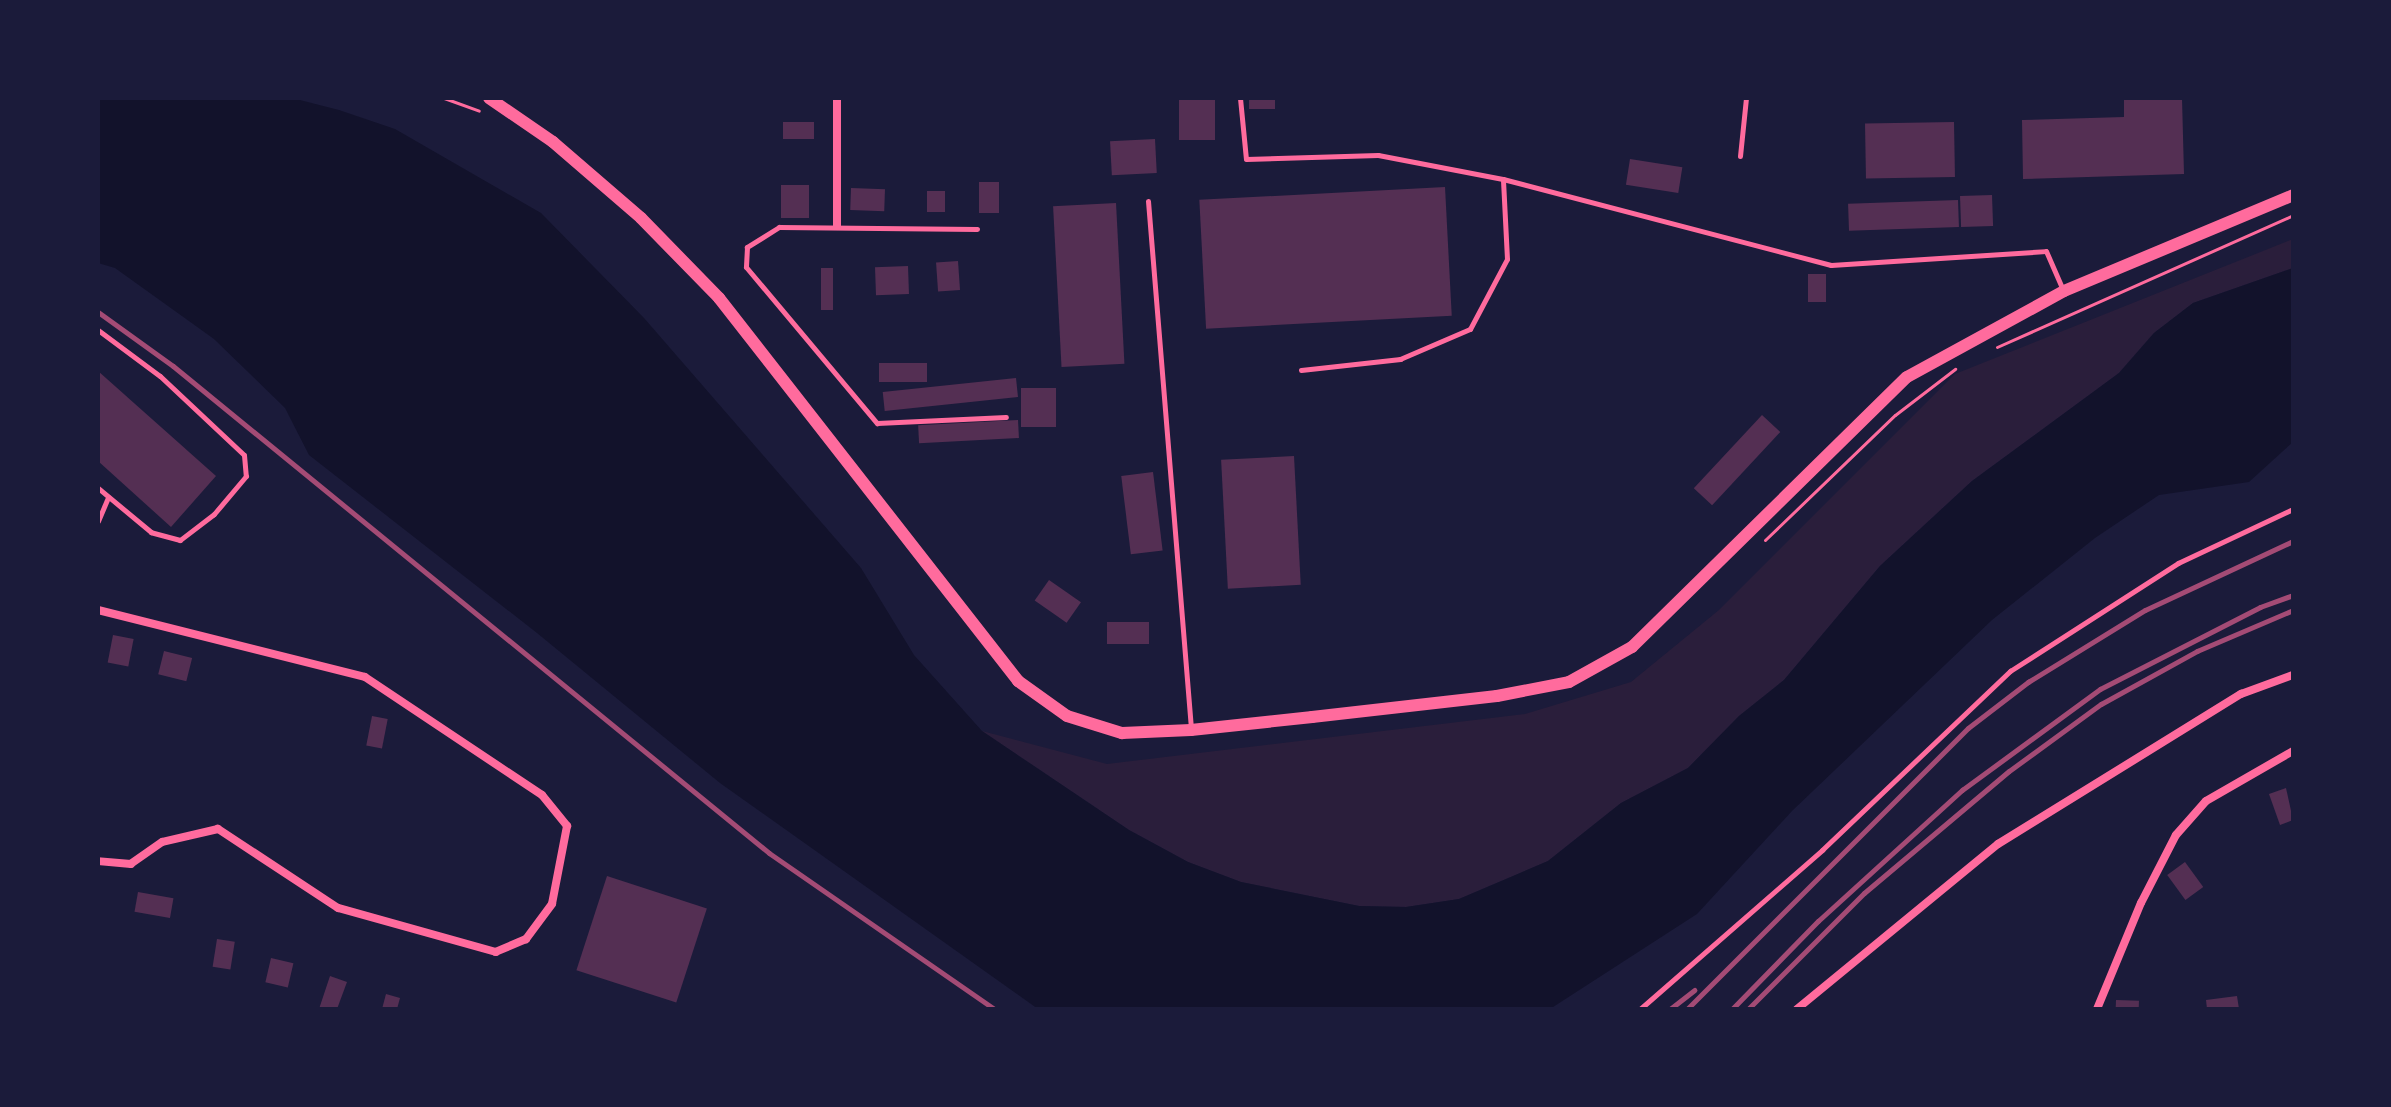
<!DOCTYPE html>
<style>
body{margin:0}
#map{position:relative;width:2391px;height:1107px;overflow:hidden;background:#1b1b3a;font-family:"Work Sans",sans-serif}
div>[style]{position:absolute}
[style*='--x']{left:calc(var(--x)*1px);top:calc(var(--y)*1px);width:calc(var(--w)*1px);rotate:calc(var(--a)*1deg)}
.green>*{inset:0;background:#2a1e3b}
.water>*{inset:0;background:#12122b}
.building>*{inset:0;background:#542f53;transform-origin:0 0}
.path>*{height:3px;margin:-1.5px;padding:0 1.5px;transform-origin:1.5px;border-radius:1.5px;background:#ff6b9d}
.service>*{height:5px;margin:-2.5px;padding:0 2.5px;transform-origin:2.5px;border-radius:2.5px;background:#ff6b9d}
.minor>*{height:8px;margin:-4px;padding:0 4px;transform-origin:4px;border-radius:4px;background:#ff6b9d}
.tertiary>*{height:12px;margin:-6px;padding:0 6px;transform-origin:6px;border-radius:6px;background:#ff6b9d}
.rail>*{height:5px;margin:-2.5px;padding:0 2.5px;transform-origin:2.5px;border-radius:2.5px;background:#a44b75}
span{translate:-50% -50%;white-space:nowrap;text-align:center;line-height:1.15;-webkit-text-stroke:6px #1b1b3a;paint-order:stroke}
.frame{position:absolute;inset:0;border:100px solid #1b1b3a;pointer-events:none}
</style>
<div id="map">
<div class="green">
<i style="clip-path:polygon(2293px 239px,2293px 268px,2193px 303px,2154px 333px,2119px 373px,1972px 481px,1880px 566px,1784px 680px,1739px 716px,1688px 768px,1621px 803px,1548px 861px,1459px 899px,1406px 907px,1359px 906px,1241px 882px,1188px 862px,1129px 830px,982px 731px,1107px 764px,1525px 714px,1631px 682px,1719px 610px,1955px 374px)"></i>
</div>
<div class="water">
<i style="clip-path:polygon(98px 98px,292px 98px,339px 110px,395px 129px,541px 213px,644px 318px,861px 568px,914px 655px,982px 731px,1129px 830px,1188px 862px,1241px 882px,1359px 906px,1406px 907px,1459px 899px,1548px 861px,1621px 803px,1688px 768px,1739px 716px,1784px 680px,1880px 566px,1972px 481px,2119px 373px,2154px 333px,2193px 303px,2293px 268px,2293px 442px,2249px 482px,2159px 495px,2095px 538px,1992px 620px,1792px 811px,1697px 914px,1550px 1009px,1038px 1009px,720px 783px,537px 633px,309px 455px,285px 408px,214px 339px,115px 268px,98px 263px)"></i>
</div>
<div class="building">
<i style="left:1179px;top:98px;width:36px;height:42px"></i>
<i style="left:1249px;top:98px;width:26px;height:11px"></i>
<i style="clip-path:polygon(2124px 98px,2182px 98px,2184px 174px,2023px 179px,2022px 120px,2124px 117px)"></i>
<i style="left:783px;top:122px;width:31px;height:17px"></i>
<i style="left:1954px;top:122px;width:55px;height:89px;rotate:89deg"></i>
<i style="left:1155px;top:139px;width:34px;height:45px;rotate:87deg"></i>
<i style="left:1630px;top:159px;width:53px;height:26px;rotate:9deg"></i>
<i style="left:979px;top:182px;width:20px;height:31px"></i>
<i style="left:781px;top:185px;width:28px;height:33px"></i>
<i style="left:1445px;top:187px;width:129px;height:246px;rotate:87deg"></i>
<i style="left:851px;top:188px;width:34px;height:22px;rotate:2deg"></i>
<i style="left:927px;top:191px;width:18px;height:21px"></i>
<i style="left:1992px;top:195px;width:31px;height:32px;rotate:88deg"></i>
<i style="left:1958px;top:200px;width:27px;height:110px;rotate:88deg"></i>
<i style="left:1116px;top:203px;width:161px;height:63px;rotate:87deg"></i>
<i style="left:958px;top:261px;width:29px;height:22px;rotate:86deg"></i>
<i style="left:908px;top:266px;width:28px;height:33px;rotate:88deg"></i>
<i style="left:821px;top:268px;width:12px;height:42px"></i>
<i style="left:1808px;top:274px;width:18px;height:28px"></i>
<i style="left:927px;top:363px;width:19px;height:48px;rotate:90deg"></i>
<i style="clip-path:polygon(98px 371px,216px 476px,171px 527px,98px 461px)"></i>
<i style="left:1016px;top:378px;width:19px;height:134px;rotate:84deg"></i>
<i style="left:1021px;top:388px;width:35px;height:39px"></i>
<i style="left:1762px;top:415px;width:25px;height:100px;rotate:43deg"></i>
<i style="left:1018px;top:420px;width:18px;height:100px;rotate:87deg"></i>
<i style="left:1294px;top:456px;width:129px;height:73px;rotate:87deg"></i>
<i style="left:1153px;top:472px;width:79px;height:32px;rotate:83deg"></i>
<i style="left:1049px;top:580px;width:39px;height:25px;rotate:35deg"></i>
<i style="left:1149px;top:622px;width:22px;height:42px;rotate:90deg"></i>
<i style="left:113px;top:635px;width:21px;height:28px;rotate:11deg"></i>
<i style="left:164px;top:651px;width:29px;height:24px;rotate:14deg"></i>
<i style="left:372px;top:716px;width:16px;height:30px;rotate:11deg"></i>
<i style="clip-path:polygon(2286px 788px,2293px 820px,2280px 825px,2269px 794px)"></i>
<i style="left:2185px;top:862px;width:31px;height:22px;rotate:54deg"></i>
<i style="left:607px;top:876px;width:105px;height:99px;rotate:18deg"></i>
<i style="left:138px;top:892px;width:36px;height:20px;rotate:10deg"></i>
<i style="left:217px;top:939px;width:18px;height:28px;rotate:9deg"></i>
<i style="left:271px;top:958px;width:23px;height:25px;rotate:13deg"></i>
<i style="clip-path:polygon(330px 976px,347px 982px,337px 1009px,319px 1009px)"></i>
<i style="clip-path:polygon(386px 994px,400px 998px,397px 1009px,382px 1009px)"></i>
<i style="clip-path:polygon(2237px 996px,2239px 1009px,2207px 1009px,2206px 1000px)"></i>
<i style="left:2116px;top:1000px;width:23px;height:9px;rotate:2deg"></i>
</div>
<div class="path">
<i style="--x:444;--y:98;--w:37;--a:20"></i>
<i style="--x:1997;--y:347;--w:324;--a:-24"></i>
<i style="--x:1765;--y:540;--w:180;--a:-43.9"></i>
<i style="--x:1895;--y:415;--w:76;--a:-37.5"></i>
</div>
<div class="service">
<i style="--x:1240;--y:98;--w:61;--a:84.4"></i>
<i style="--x:1246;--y:159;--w:132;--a:-1.7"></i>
<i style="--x:1378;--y:155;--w:127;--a:10.9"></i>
<i style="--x:1503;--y:179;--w:339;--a:14.7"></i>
<i style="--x:1831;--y:265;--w:215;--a:-3.7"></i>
<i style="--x:2046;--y:251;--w:43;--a:66.4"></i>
<i style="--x:1740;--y:156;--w:58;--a:-84.1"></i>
<i style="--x:1148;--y:201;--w:530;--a:85.34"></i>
<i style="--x:977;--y:229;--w:198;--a:-179.4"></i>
<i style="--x:779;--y:227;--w:38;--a:148"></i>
<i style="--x:747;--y:247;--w:20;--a:93"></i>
<i style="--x:746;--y:267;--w:204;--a:50"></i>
<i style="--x:877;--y:423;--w:129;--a:-2.7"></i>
<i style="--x:98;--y:330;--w:77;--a:36.6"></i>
<i style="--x:160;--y:376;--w:115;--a:43.2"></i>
<i style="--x:244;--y:455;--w:21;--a:85"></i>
<i style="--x:246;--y:476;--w:50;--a:130.1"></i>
<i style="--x:214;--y:514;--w:43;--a:142.6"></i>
<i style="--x:180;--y:540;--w:30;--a:-165"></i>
<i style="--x:151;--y:532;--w:69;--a:-140.3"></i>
<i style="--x:1301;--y:370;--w:100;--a:-6.3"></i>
<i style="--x:1400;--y:359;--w:76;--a:-23.2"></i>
<i style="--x:1470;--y:329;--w:79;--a:-62.1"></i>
<i style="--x:1507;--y:259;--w:80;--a:-92.9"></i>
<i style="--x:98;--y:521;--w:26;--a:-67"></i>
<i style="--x:1640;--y:1009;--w:242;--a:-41.1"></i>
<i style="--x:1822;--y:850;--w:260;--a:-43.6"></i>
<i style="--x:2010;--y:671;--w:200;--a:-32.7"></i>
<i style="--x:2178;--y:563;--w:127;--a:-25.2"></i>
</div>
<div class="minor">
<i style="--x:837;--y:226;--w:128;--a:-90"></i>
<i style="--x:98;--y:610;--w:275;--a:14.1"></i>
<i style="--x:365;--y:677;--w:213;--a:33.7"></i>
<i style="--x:542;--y:795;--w:40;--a:51"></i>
<i style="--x:567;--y:826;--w:79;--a:100.9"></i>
<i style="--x:552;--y:904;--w:44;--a:126.6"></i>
<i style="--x:526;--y:939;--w:33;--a:157"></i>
<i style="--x:496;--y:952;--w:164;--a:-164.4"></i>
<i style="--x:338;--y:908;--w:144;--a:-146.6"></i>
<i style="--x:218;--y:829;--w:57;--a:166.9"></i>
<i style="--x:162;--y:842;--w:38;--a:145"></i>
<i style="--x:131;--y:864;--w:33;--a:-175"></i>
<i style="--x:1797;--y:1009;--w:260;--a:-39.4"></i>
<i style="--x:1998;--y:844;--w:286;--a:-31.7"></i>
<i style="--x:2241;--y:694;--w:55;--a:-20.1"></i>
<i style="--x:2097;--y:1009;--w:115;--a:-67.5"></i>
<i style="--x:2141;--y:903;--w:76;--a:-62.8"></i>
<i style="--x:2176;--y:835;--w:45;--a:-48.6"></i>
<i style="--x:2206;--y:801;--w:100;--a:-29.9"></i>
</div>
<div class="tertiary">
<i style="--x:489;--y:98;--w:78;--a:34.5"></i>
<i style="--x:553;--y:142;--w:116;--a:40.8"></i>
<i style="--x:641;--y:218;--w:112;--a:45.7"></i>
<i style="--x:719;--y:298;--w:486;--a:52"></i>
<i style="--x:1018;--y:681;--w:60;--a:35.5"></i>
<i style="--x:1067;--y:716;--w:58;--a:17.2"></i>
<i style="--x:1122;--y:733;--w:69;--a:-2.5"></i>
<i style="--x:1191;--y:730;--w:122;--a:-6.1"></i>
<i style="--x:1312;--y:717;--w:186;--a:-6.5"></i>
<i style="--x:1497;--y:696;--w:73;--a:-11"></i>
<i style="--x:1569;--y:682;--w:72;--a:-29.1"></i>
<i style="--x:1632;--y:647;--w:385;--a:-44.5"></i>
<i style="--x:1907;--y:377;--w:179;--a:-28.7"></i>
<i style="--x:2064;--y:291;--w:248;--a:-22.7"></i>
</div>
<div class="rail">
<i style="--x:98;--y:312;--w:92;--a:35.8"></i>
<i style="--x:173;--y:366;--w:770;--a:39.25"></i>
<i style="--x:769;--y:853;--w:274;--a:34.7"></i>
<i style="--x:1670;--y:1009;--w:31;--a:-38"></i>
<i style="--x:1687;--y:1009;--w:397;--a:-45"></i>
<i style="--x:1968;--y:728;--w:76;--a:-37.5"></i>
<i style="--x:2028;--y:682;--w:137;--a:-31.6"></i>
<i style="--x:2145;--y:610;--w:163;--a:-25"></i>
<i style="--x:1732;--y:1009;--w:123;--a:-45.7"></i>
<i style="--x:1818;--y:921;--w:195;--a:-42.3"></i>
<i style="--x:1962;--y:790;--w:171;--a:-36.2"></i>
<i style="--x:2100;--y:689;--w:180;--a:-27.1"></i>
<i style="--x:2260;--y:607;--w:35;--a:-20"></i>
<i style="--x:1748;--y:1009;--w:164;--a:-45"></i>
<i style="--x:1864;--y:893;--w:189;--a:-40.1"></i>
<i style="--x:2009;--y:771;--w:114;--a:-36.1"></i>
<i style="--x:2101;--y:704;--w:110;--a:-28.9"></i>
<i style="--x:2197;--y:651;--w:104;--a:-23.1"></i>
</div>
<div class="frame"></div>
</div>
